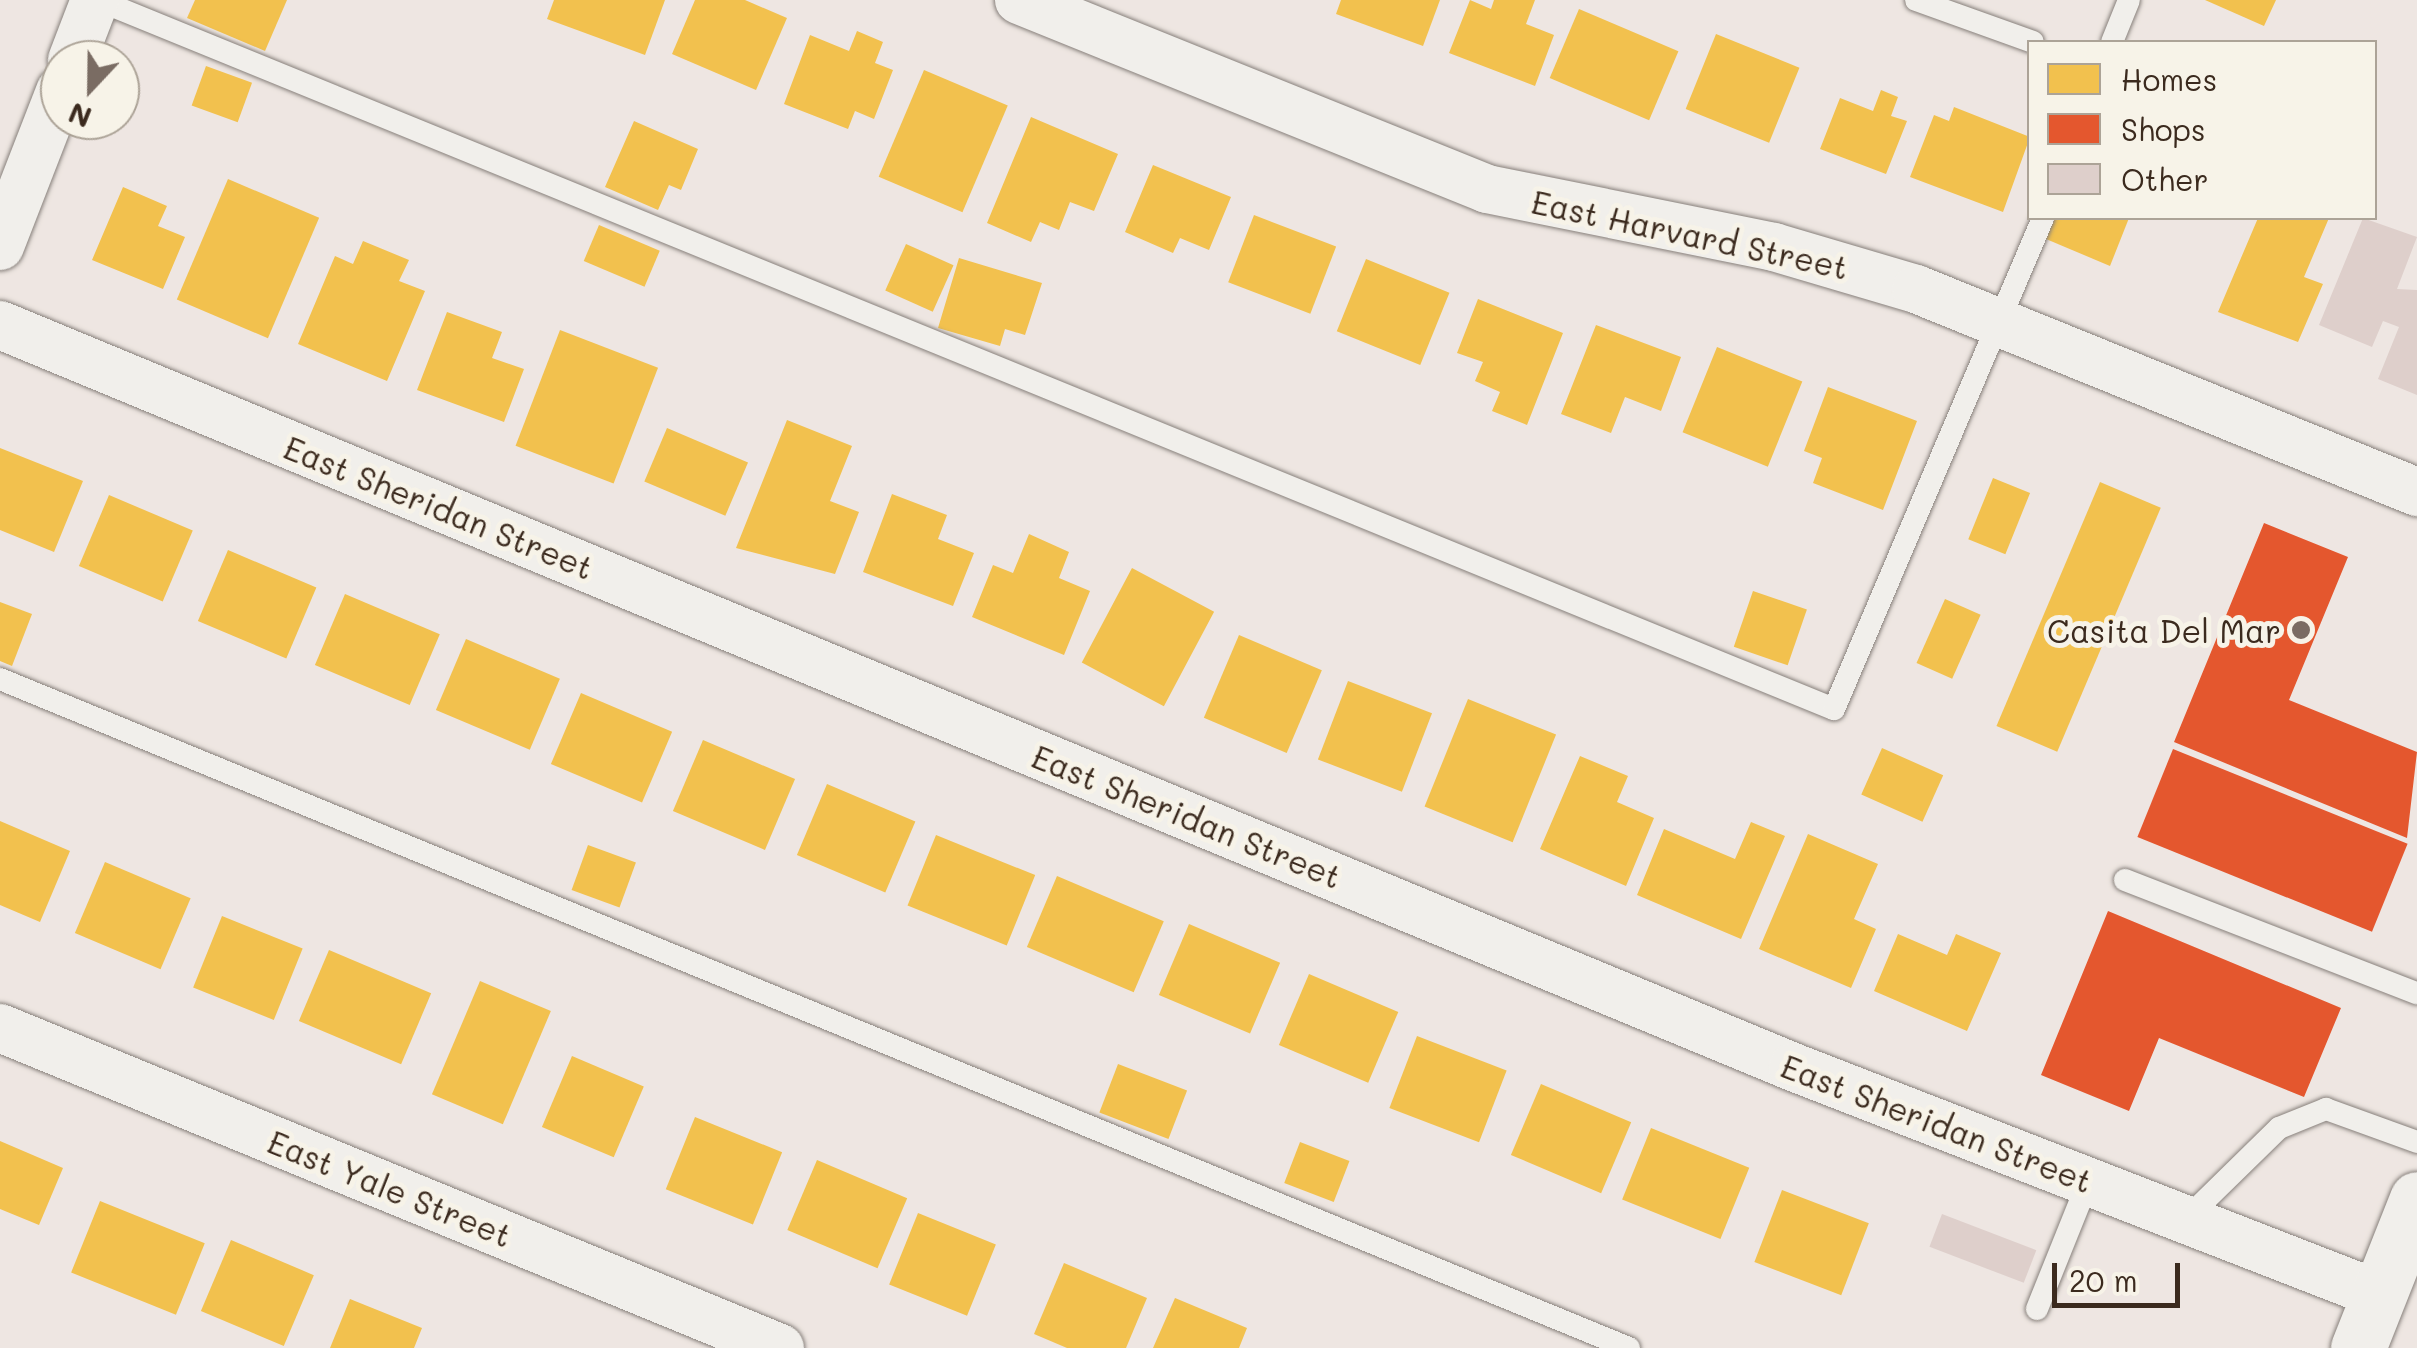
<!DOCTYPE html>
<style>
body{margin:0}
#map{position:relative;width:2417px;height:1348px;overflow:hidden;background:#eee6e2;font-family:Mali,sans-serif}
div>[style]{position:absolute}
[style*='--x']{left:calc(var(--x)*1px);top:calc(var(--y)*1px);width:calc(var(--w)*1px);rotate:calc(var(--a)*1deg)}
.homes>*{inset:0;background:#f2c14e;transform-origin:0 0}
.shops>*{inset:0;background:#e4572e;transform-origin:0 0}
.building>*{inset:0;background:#decfcb;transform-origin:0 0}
.roads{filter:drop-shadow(0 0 2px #87807b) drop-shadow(0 0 2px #87807b)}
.lane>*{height:22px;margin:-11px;padding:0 11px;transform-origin:11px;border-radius:11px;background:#f1efeb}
.street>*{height:48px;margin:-24px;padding:0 24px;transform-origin:24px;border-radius:24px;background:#f1efeb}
.secondary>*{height:55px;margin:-27.5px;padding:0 27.5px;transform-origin:27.5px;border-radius:27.5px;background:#f1efeb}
.dots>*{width:28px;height:28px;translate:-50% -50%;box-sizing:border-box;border:5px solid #f7f3e8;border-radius:50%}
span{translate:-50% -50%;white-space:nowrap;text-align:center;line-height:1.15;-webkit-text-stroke:10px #f7f3e8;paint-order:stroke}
.street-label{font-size:32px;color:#3b2a1e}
.poi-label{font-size:32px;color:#3b2a1e}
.right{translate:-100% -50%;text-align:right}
.legend{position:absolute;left:2027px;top:40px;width:350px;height:180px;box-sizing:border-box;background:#f7f3e8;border:2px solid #aca397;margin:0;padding:12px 18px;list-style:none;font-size:30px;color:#3b2a1e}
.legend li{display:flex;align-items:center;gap:20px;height:50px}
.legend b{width:50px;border:2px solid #aca397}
.north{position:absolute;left:40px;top:40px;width:100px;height:100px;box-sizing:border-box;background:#f7f3e8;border:2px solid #aca397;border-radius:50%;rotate:202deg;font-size:28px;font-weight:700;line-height:40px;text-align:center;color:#3b2a1e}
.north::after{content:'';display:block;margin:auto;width:35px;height:45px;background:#7a6c63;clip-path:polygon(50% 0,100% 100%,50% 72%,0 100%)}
.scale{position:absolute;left:2052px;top:1263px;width:128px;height:45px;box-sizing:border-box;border:5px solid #3b2a1e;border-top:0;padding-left:12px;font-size:30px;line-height:35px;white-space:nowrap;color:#3b2a1e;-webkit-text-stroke:8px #f7f3e8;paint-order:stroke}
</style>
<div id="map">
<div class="homes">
<i style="clip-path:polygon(195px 0,287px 0,265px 51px,187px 18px)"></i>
<i style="clip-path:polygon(554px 0,665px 0,645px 55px,547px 19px)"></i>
<i style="clip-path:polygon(695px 0,745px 0,787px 18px,756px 90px,672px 54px)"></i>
<i style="clip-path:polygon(1341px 0,1440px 0,1423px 46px,1336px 14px)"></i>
<i style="clip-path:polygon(1470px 0,1491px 9px,1494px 0,1535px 0,1526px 24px,1554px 35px,1535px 86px,1449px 53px)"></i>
<i style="clip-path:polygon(2205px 0,2276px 0,2264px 26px)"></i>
<i style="left:1579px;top:9px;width:108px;height:75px;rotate:23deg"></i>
<i style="clip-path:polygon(857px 31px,883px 42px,875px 63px,893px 70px,874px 119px,855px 111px,848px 129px,784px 104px,810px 35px,849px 51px)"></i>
<i style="left:1716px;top:34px;width:90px;height:81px;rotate:22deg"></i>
<i style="left:206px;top:66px;width:49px;height:42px;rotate:20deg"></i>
<i style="left:924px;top:70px;width:91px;height:116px;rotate:23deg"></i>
<i style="clip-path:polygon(1881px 90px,1898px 97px,1891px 116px,1907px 121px,1886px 174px,1820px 149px,1840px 98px,1873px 111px)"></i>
<i style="clip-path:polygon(1954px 107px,2030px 137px,2003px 212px,1910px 177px,1934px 115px,1949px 121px)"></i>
<i style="clip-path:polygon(1031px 117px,1118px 154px,1094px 211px,1070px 202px,1059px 230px,1040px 222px,1031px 242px,987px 223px)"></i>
<i style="clip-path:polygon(634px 121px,698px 149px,681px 190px,669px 185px,658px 210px,605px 187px)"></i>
<i style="clip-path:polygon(1153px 165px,1231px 197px,1209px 250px,1180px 238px,1173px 253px,1125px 232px)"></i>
<i style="left:228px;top:179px;width:99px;height:131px;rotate:23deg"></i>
<i style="clip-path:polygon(123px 187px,167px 206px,158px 226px,185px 237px,163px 289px,92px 260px)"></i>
<i style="left:1254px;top:215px;width:88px;height:72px;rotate:21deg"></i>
<i style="clip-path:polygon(2055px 218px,2129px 218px,2110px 266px,2046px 239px)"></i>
<i style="clip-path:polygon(2258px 218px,2329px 218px,2304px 277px,2323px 284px,2298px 342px,2218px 312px)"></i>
<i style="left:599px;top:225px;width:66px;height:39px;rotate:23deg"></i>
<i style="clip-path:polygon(363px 241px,409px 260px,399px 281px,425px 291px,387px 381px,298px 344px,335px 256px,353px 264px)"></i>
<i style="left:906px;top:244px;width:52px;height:51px;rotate:24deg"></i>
<i style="clip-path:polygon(959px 258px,1042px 283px,1025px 335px,1005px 329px,1000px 346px,938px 328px)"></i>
<i style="left:1366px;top:259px;width:90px;height:78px;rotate:22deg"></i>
<i style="clip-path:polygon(1478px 299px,1563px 333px,1527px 425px,1492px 411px,1500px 392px,1475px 381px,1483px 362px,1457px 353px)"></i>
<i style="clip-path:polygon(447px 312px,502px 332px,492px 358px,524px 369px,504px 422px,417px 390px)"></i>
<i style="clip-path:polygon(1596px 325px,1681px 357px,1661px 411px,1625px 397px,1611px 433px,1561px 414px)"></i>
<i style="left:560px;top:330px;width:105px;height:124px;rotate:21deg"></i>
<i style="left:1717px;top:347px;width:92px;height:92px;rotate:22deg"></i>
<i style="clip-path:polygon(1828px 387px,1917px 421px,1883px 510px,1813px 483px,1822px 458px,1804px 451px)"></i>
<i style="clip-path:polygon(787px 420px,852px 446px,830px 501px,859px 512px,835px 574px,736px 548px)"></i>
<i style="left:667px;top:428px;width:88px;height:58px;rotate:23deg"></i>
<i style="clip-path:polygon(0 448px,83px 481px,54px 552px,0 530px)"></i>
<i style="left:1993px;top:478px;width:40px;height:66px;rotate:22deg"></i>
<i style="left:2100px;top:482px;width:66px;height:265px;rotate:23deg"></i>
<i style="clip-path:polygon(892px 494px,947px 515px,938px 539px,974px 553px,953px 606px,863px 572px)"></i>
<i style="left:109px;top:495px;width:91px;height:77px;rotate:23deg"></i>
<i style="clip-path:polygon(1029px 534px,1069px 552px,1059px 578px,1090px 591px,1064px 655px,972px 617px,993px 565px,1013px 573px)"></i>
<i style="left:228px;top:550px;width:96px;height:77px;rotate:23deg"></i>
<i style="left:1132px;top:568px;width:93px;height:107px;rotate:28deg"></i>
<i style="left:1753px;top:591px;width:57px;height:59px;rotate:19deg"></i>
<i style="left:345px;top:594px;width:103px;height:77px;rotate:23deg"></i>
<i style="left:1945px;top:599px;width:39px;height:70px;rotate:24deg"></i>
<i style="clip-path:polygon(0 602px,32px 614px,12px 666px,0 661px)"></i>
<i style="left:1239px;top:635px;width:90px;height:90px;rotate:23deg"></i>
<i style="left:466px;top:639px;width:102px;height:77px;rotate:23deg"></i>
<i style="left:1348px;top:681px;width:90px;height:84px;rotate:21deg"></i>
<i style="left:581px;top:693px;width:99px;height:77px;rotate:23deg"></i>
<i style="left:1468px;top:699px;width:95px;height:116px;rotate:22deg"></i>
<i style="left:703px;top:740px;width:100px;height:77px;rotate:23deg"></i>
<i style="left:1882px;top:748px;width:67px;height:51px;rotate:24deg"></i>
<i style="clip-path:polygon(1580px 756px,1628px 776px,1617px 802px,1654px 818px,1626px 886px,1540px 849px)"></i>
<i style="left:827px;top:784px;width:96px;height:77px;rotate:23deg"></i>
<i style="clip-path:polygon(0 821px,70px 851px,40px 922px,0 905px)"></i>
<i style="clip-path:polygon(1751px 822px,1785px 836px,1741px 939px,1637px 895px,1664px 829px,1735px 859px)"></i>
<i style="clip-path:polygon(1808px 834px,1878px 864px,1854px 919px,1876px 929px,1851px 988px,1759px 949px)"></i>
<i style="left:936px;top:835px;width:107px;height:76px;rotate:22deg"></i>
<i style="left:588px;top:845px;width:51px;height:48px;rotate:20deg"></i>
<i style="left:105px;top:862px;width:93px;height:77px;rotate:23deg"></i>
<i style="left:1057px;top:876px;width:116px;height:77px;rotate:23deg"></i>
<i style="left:222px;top:916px;width:87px;height:77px;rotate:22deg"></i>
<i style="left:1189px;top:924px;width:99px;height:77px;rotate:23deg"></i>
<i style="clip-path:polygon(1898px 934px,1947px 955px,1956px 934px,2001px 953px,1967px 1031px,1874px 991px)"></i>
<i style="left:329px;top:950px;width:111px;height:77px;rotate:23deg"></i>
<i style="left:1309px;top:974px;width:97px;height:77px;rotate:23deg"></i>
<i style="left:480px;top:981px;width:77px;height:123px;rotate:23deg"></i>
<i style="left:1417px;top:1036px;width:96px;height:77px;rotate:21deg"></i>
<i style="left:572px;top:1056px;width:78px;height:77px;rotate:23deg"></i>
<i style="left:1118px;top:1064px;width:74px;height:52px;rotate:21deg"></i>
<i style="left:1541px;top:1084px;width:98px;height:77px;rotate:23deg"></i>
<i style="left:695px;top:1117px;width:94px;height:78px;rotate:22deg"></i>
<i style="left:1651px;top:1128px;width:106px;height:77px;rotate:22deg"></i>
<i style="clip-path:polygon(0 1141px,63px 1168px,39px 1225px,0 1209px)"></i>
<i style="left:1300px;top:1142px;width:53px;height:44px;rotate:21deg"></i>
<i style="left:817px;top:1160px;width:98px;height:76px;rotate:23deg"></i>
<i style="left:1782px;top:1190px;width:93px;height:77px;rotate:21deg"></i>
<i style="left:100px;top:1201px;width:113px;height:77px;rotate:22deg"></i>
<i style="left:918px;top:1213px;width:84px;height:77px;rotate:22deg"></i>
<i style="left:231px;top:1240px;width:90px;height:77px;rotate:23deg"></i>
<i style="clip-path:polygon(1064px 1263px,1147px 1298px,1126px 1348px,1067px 1348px,1034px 1334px)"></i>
<i style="clip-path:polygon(1175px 1298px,1247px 1328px,1239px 1348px,1153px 1348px)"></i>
<i style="clip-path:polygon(350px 1299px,422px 1328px,414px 1348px,330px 1348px)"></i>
</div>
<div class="shops">
<i style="clip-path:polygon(2264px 523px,2348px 557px,2289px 700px,2417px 752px,2407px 838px,2174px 742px)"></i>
<i style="left:2173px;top:749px;width:253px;height:95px;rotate:22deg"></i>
<i style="clip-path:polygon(2108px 911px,2341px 1008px,2304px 1097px,2159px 1038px,2129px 1111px,2041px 1075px)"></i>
</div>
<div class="building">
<i style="clip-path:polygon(2363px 218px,2417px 237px,2397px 289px,2417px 290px,2417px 395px,2378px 379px,2399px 327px,2383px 321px,2372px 347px,2319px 325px)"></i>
<i style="left:1942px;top:1214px;width:101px;height:35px;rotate:21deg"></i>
</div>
<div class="roads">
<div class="lane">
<i style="--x:98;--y:0;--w:1875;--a:22.22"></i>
<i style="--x:1834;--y:709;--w:534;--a:-66.94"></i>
<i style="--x:1916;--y:0;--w:124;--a:19.7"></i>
<i style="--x:2112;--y:42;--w:45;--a:-68"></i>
<i style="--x:0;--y:679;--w:1761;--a:22.33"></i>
<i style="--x:2125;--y:880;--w:313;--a:21.2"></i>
<i style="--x:2186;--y:1219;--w:130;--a:-44.4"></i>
<i style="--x:2279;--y:1128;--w:51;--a:-22"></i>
<i style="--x:2326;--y:1109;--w:97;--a:19.9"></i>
<i style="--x:2037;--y:1309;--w:137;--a:-68.1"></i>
</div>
<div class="street">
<i style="--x:1019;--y:0;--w:505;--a:21.99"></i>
<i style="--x:1487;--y:189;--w:293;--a:11.4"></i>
<i style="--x:1774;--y:247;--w:148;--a:16.5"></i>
<i style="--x:1916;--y:289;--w:541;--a:22.06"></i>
<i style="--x:72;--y:60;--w:64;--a:-69"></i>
<i style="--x:0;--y:246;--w:166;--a:-68.8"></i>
<i style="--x:0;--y:325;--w:1940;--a:22.48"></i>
<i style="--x:1793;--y:1067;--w:630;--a:21.23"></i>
<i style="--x:0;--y:1028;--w:843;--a:22.31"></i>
</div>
<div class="secondary">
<i style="--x:2358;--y:1348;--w:160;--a:-68.4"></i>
</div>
</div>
<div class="dots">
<i style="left:2301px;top:630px;background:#7a6c63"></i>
</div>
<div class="street-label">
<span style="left:1690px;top:234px;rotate:12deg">East Harvard Street</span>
<span style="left:439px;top:507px;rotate:22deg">East Sheridan Street</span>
<span style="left:1187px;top:816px;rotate:22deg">East Sheridan Street</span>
<span style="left:1937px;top:1123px;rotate:21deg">East Sheridan Street</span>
<span style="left:390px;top:1188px;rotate:22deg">East Yale Street</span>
</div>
<div class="poi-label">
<span class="right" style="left:2281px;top:630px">Casita Del Mar</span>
</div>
<ul class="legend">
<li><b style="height:28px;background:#f2c14e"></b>Homes</li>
<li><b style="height:28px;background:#e4572e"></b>Shops</li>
<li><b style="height:28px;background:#decfcb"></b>Other</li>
</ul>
<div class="north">N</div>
<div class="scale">20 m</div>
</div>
